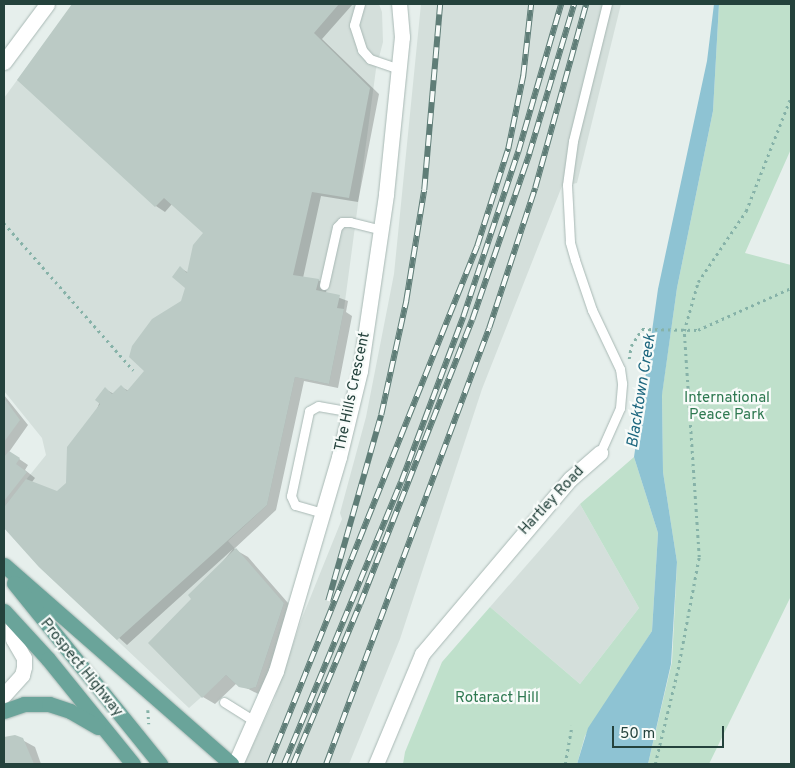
<!DOCTYPE html>
<style>
body{margin:0}
#map{position:relative;width:795px;height:768px;overflow:hidden;background:#e6efec;font-family:Overpass,sans-serif}
div>[style]{position:absolute}
[style*='--x']{left:calc(var(--x)*1px);top:calc(var(--y)*1px);width:calc(var(--w)*1px);rotate:calc(var(--a)*1deg)}
.built>*{inset:0;background:#d4dfdb}
.green>*{inset:0;background:#bfe0cb}
.water>*{inset:0;background:#8ec3d3}
.shadow>*{inset:0;background:#0003}
.building>*{inset:0;background:#bbcac5}
.path>*{height:2.5px;margin-top:-1.25px;transform-origin:0;background:repeating-linear-gradient(90deg,#86b2a8 0 2.5px,transparent 0 6.5px)}
.roads{filter:drop-shadow(0 0 1px #a8b8b4) drop-shadow(0 0 1px #a8b8b4)}
.lane>*{height:9px;margin:-4.5px;padding:0 4.5px;transform-origin:4.5px;border-radius:4.5px;background:#fff}
.street>*{height:15px;margin:-7.5px;padding:0 7.5px;transform-origin:7.5px;border-radius:7.5px;background:#fff}
.secondary>*{height:15px;margin:-7.5px;padding:0 7.5px;transform-origin:7.5px;border-radius:7.5px;background:#fff}
.primary>*{height:15px;margin:-7.5px;padding:0 7.5px;transform-origin:7.5px;border-radius:7.5px;background:#6aa49a}
.rail>*{height:5.5px;margin-top:-2.75px;transform-origin:0;background:repeating-linear-gradient(90deg,#f7fbf9 0 11px,#5f7d77 0 22px);box-sizing:border-box;border-block:1px solid #5f7d77}
span{translate:-50% -50%;white-space:nowrap;text-align:center;line-height:1.15;-webkit-text-stroke:4.5px #f7fbf9;paint-order:stroke}
.street-label{font-size:15px;color:#24423c}
.park-label{font-size:15px;color:#2e7951}
.water-label{font-size:16px;color:#1d677f;font-style:italic}
.frame{position:absolute;inset:0;border:5px solid #24423c;pointer-events:none}
.scale{position:absolute;left:612px;top:726px;width:112px;height:22px;box-sizing:border-box;border:2px solid #24423c;border-top:0;padding-left:6px;font-size:15px;line-height:18px;white-space:nowrap;color:#24423c;-webkit-text-stroke:4px #f7fbf9;paint-order:stroke}
</style>
<div id="map">
<div class="built">
<i style="clip-path:polygon(73px 4px,379px 4px,382px 12px,383px 42px,376px 69px,344px 309px,329px 384px,295px 377px,267px 505px,228px 541px,284px 603px,256px 687px,249px 689px,239px 687px,226px 675px,189px 708px,39px 567px,4px 528px,4px 507px,46px 455px,42px 438px,4px 391px,4px 98px)"></i>
<i style="clip-path:polygon(421px 4px,621px 4px,577px 183px,562px 186px,482px 389px,400px 639px,349px 764px,244px 764px,274px 700px,302px 618px,342px 519px,340px 513px,366px 417px,394px 274px)"></i>
<i style="clip-path:polygon(580px 504px,639px 608px,580px 684px,490px 607px)"></i>
</div>
<div class="green">
<i style="clip-path:polygon(719px 4px,791px 4px,791px 149px,745px 253px,791px 265px,791px 596px,709px 764px,648px 764px,672px 662px,677px 562px,663px 472px,662px 394px,677px 288px,713px 111px)"></i>
<i style="clip-path:polygon(634px 457px,658px 533px,652px 631px,585px 736px,577px 764px,403px 764px,405px 752px,442px 662px,490px 607px,580px 684px,639px 608px,580px 504px)"></i>
</div>
<div class="water">
<i style="clip-path:polygon(714px 4px,719px 4px,713px 111px,677px 288px,662px 395px,663px 472px,677px 562px,671px 664px,648px 764px,577px 764px,588px 728px,652px 631px,658px 533px,634px 457px,658px 289px,707px 61px)"></i>
</div>
<div class="shadow">
<i style="clip-path:polygon(74px 4px,353px 4px,322px 39px,379px 94px,358px 202px,321px 196px,303px 278px,318px 280px,327px 285px,326px 293px,348px 301px,346px 312px,352px 316px,338px 388px,304px 381px,276px 510px,234px 549px,248px 557px,295px 611px,262px 696px,237px 683px,215px 704px,203px 697px,193px 599px,233px 549px,127px 645px,39px 566px,4px 526px,4px 395px,28px 425px,9px 452px,28px 465px,25px 470px,35px 478px,32px 482px,58px 493px,67px 483px,105px 389px,114px 394px,121px 387px,129px 391px,146px 371px,182px 302px,186px 287px,180px 268px,189px 273px,205px 233px,172px 204px,165px 212px,156px 206px,18px 80px)"></i>
<i style="clip-path:polygon(15px 736px,35px 747px,41px 764px,4px 764px,4px 739px)"></i>
</div>
<div class="building">
<i style="clip-path:polygon(72px 4px,339px 4px,314px 33px,370px 88px,349px 198px,312px 192px,293px 275px,319px 279px,316px 290px,340px 295px,337px 308px,344px 309px,329px 384px,295px 377px,267px 505px,117px 640px,39px 567px,4px 528px,4px 507px,26px 479px,57px 491px,66px 483px,67px 447px,100px 404px,95px 400px,105px 387px,112px 394px,121px 385px,127px 391px,144px 371px,129px 357px,132px 346px,152px 319px,181px 301px,185px 288px,172px 277px,180px 266px,187px 273px,193px 245px,203px 233px,164px 198px,155px 207px,17px 80px)"></i>
<i style="clip-path:polygon(4px 398px,20px 420px,4px 442px)"></i>
<i style="clip-path:polygon(9px 451px,20px 458px,16px 464px,27px 472px,4px 501px,4px 457px)"></i>
<i style="clip-path:polygon(236px 548px,284px 603px,256px 687px,249px 689px,239px 687px,226px 675px,202px 698px,148px 643px,191px 599px,188px 595px)"></i>
<i style="clip-path:polygon(15px 735px,23px 738px,34px 764px,4px 764px,4px 737px)"></i>
</div>
<div class="path">
<i style="--x:4;--y:223;--w:196;--a:48.7"></i>
<i style="--x:629;--y:359;--w:13;--a:-81"></i>
<i style="--x:631;--y:346;--w:20;--a:-57"></i>
<i style="--x:642;--y:329;--w:56;--a:1"></i>
<i style="--x:698;--y:330;--w:102;--a:-24.3"></i>
<i style="--x:148;--y:710;--w:14;--a:86"></i>
<i style="--x:565;--y:764;--w:39;--a:-80"></i>
<i style="--x:655;--y:764;--w:98;--a:-76.4"></i>
<i style="--x:678;--y:669;--w:114;--a:-79.4"></i>
<i style="--x:699;--y:557;--w:226;--a:-93.8"></i>
<i style="--x:684;--y:331;--w:51;--a:-74.1"></i>
<i style="--x:698;--y:282;--w:86;--a:-55.9"></i>
<i style="--x:746;--y:211;--w:123;--a:-68.5"></i>
</div>
<div class="roads">
<div class="lane">
<i style="--x:360;--y:4;--w:22;--a:106"></i>
<i style="--x:354;--y:25;--w:26;--a:72"></i>
<i style="--x:362;--y:50;--w:12;--a:48"></i>
<i style="--x:370;--y:59;--w:31;--a:19"></i>
<i style="--x:324;--y:285;--w:59;--a:-77.4"></i>
<i style="--x:337;--y:227;--w:7;--a:-45"></i>
<i style="--x:342;--y:222;--w:8;--a:0"></i>
<i style="--x:350;--y:222;--w:32;--a:14"></i>
<i style="--x:600;--y:453;--w:49;--a:-66"></i>
<i style="--x:620;--y:408;--w:25;--a:-85"></i>
<i style="--x:622;--y:383;--w:14;--a:-98"></i>
<i style="--x:620;--y:369;--w:65;--a:-115.4"></i>
<i style="--x:592;--y:310;--w:53;--a:-108.8"></i>
<i style="--x:575;--y:260;--w:19;--a:-106"></i>
<i style="--x:570;--y:242;--w:57;--a:-93"></i>
<i style="--x:567;--y:185;--w:44;--a:-82.2"></i>
<i style="--x:573;--y:141;--w:141;--a:-76.1"></i>
<i style="--x:323;--y:513;--w:29;--a:-164"></i>
<i style="--x:295;--y:505;--w:10;--a:-114"></i>
<i style="--x:291;--y:496;--w:87;--a:-78"></i>
<i style="--x:309;--y:411;--w:10;--a:-29"></i>
<i style="--x:318;--y:406;--w:34;--a:10"></i>
<i style="--x:224;--y:702;--w:36;--a:32"></i>
</div>
<div class="street">
<i style="--x:4;--y:62;--w:72;--a:-53.4"></i>
<i style="--x:235;--y:764;--w:102;--a:-66.2"></i>
<i style="--x:276;--y:671;--w:223;--a:-73.6"></i>
<i style="--x:339;--y:457;--w:89;--a:-76.3"></i>
<i style="--x:360;--y:371;--w:179;--a:-81.6"></i>
<i style="--x:386;--y:194;--w:158;--a:-84.2"></i>
<i style="--x:402;--y:37;--w:33;--a:-95"></i>
<i style="--x:376;--y:764;--w:119;--a:-67.3"></i>
<i style="--x:422;--y:654;--w:229;--a:-49.8"></i>
<i style="--x:570;--y:479;--w:40;--a:-41"></i>
</div>
<div class="secondary">
<i style="--x:4;--y:695;--w:27;--a:-48"></i>
<i style="--x:22;--y:675;--w:8;--a:-76"></i>
<i style="--x:24;--y:667;--w:9;--a:-90"></i>
<i style="--x:24;--y:658;--w:22;--a:-120"></i>
<i style="--x:13;--y:639;--w:17;--a:-90"></i>
</div>
<div class="primary">
<i style="--x:4;--y:565;--w:302;--a:41.2"></i>
<i style="--x:14;--y:583;--w:233;--a:51.1"></i>
<i style="--x:4;--y:611;--w:65;--a:47.5"></i>
<i style="--x:48;--y:659;--w:135;--a:51"></i>
<i style="--x:4;--y:711;--w:21;--a:-19"></i>
<i style="--x:24;--y:704;--w:25;--a:0"></i>
<i style="--x:49;--y:704;--w:22;--a:18"></i>
<i style="--x:70;--y:711;--w:32;--a:30"></i>
</div>
</div>
<div class="rail">
<i style="--x:328;--y:601;--w:193;--a:-74.1"></i>
<i style="--x:381;--y:415;--w:117;--a:-77.6"></i>
<i style="--x:406;--y:301;--w:112;--a:-80.8"></i>
<i style="--x:424;--y:190;--w:187;--a:-85.1"></i>
<i style="--x:269;--y:764;--w:558;--a:-68.12"></i>
<i style="--x:477;--y:246;--w:102;--a:-72.3"></i>
<i style="--x:508;--y:149;--w:75;--a:-78.4"></i>
<i style="--x:523;--y:76;--w:72;--a:-83.7"></i>
<i style="--x:284;--y:764;--w:305;--a:-67.5"></i>
<i style="--x:401;--y:482;--w:176;--a:-69.4"></i>
<i style="--x:463;--y:317;--w:174;--a:-71.6"></i>
<i style="--x:518;--y:152;--w:154;--a:-73.8"></i>
<i style="--x:293;--y:764;--w:173;--a:-67.3"></i>
<i style="--x:360;--y:604;--w:305;--a:-68.5"></i>
<i style="--x:472;--y:320;--w:176;--a:-71"></i>
<i style="--x:529;--y:154;--w:157;--a:-73.3"></i>
<i style="--x:326;--y:764;--w:465;--a:-69.5"></i>
<i style="--x:489;--y:328;--w:147;--a:-71.8"></i>
<i style="--x:535;--y:188;--w:191;--a:-74.5"></i>
</div>
<div class="street-label">
<span style="left:353px;top:392px;rotate:-78deg">The Hills Crescent</span>
<span style="left:552px;top:501px;rotate:-47deg">Hartley Road</span>
<span style="left:81px;top:668px;rotate:51deg">Prospect Highway</span>
</div>
<div class="park-label">
<span style="left:727px;top:407px">International<br>Peace Park</span>
<span style="left:497px;top:699px">Rotaract Hill</span>
</div>
<div class="water-label">
<span style="left:642px;top:391px;rotate:-81deg">Blacktown Creek</span>
</div>
<div class="frame"></div>
<div class="scale">50 m</div>
</div>
